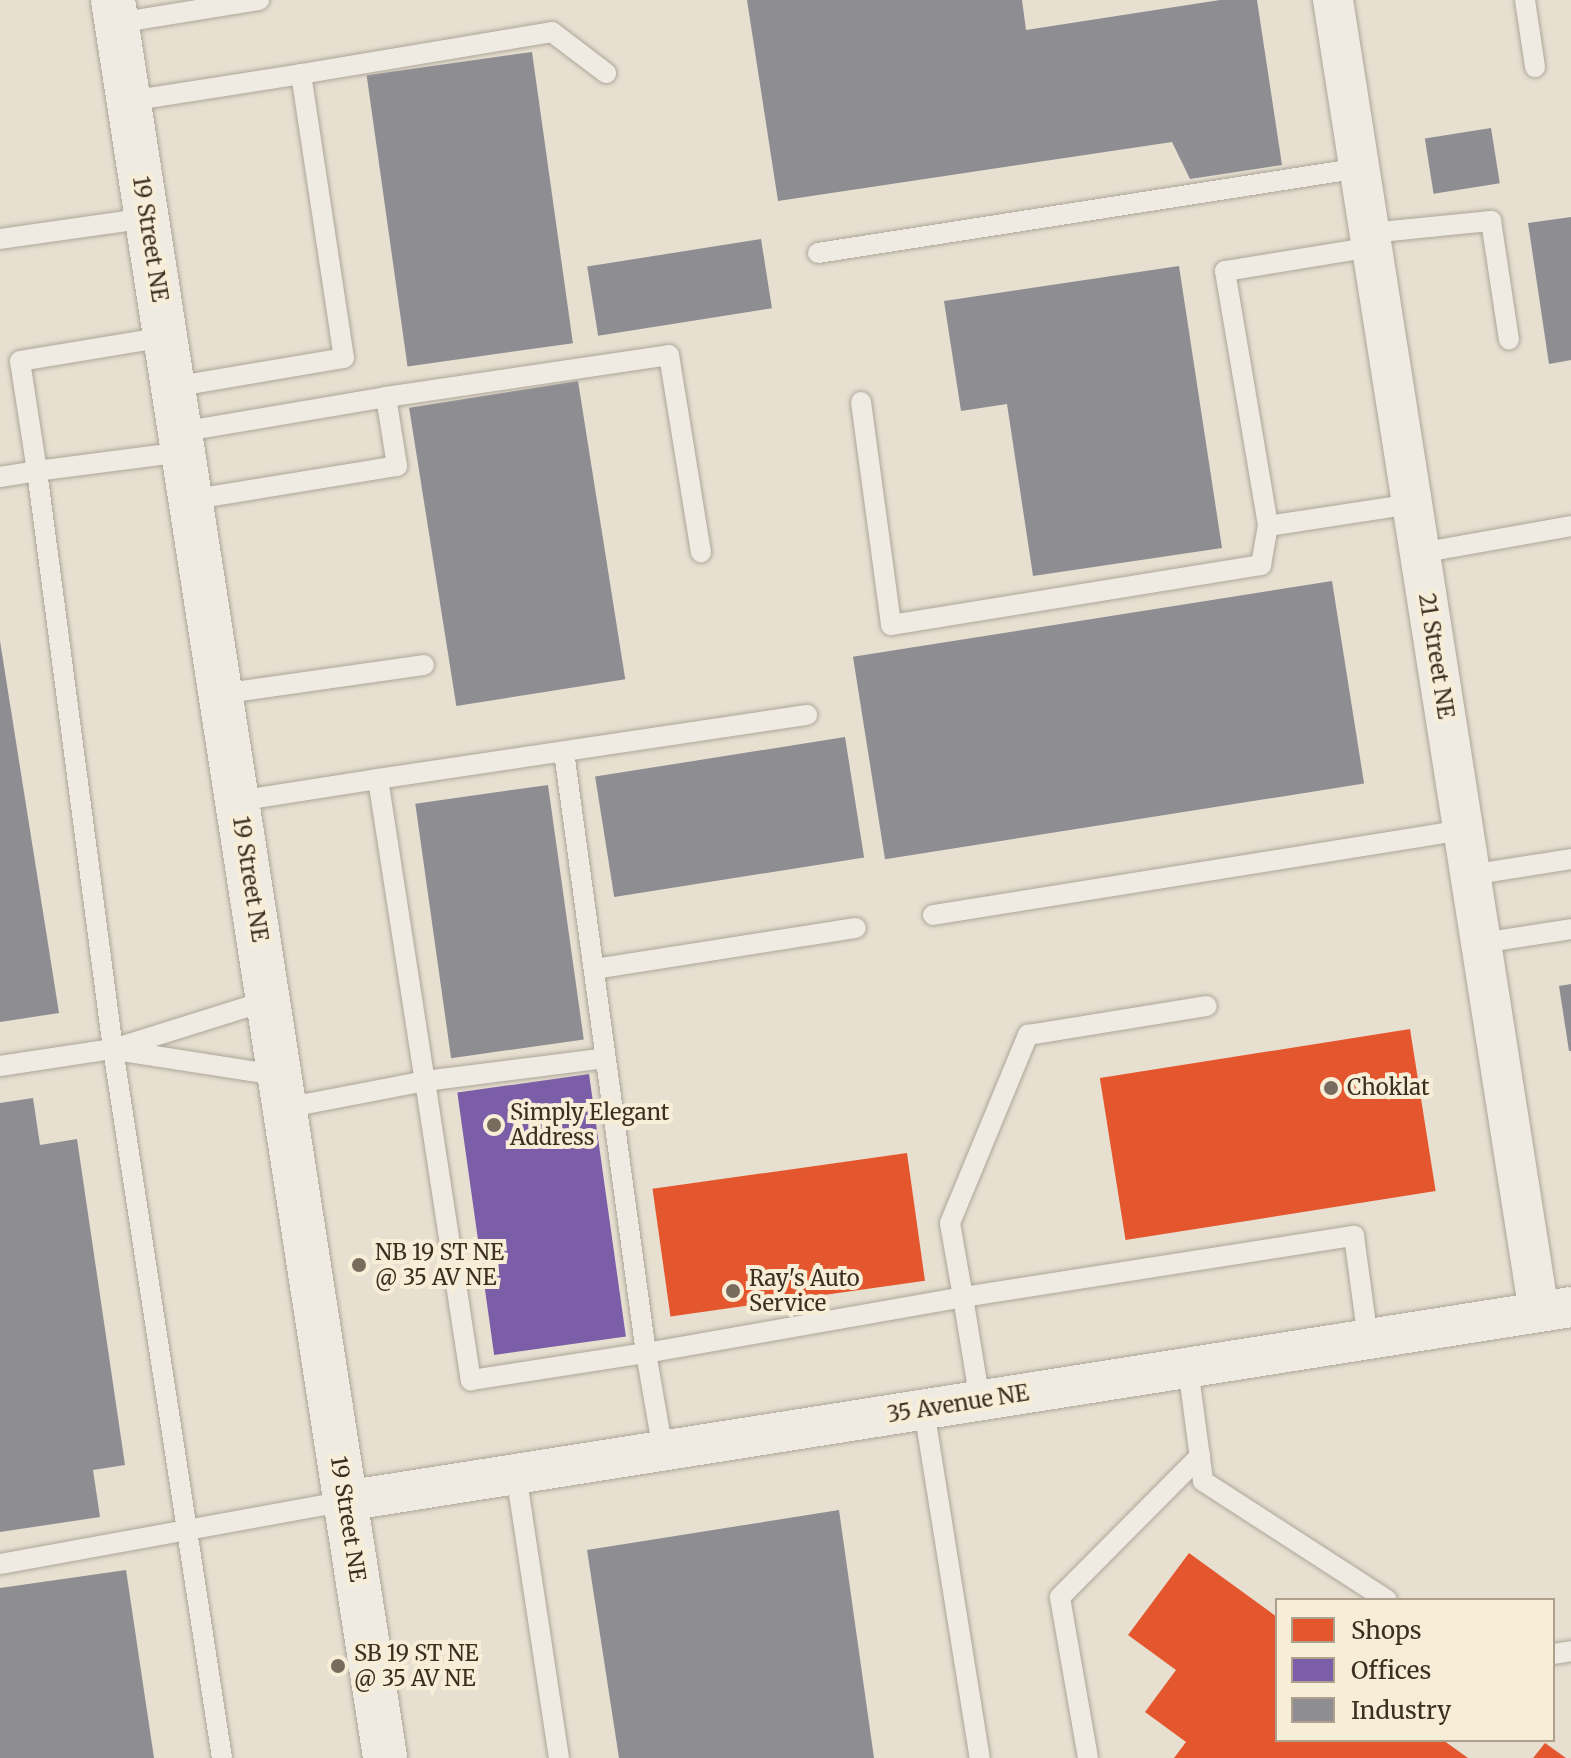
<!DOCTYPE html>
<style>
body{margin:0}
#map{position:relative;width:1571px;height:1758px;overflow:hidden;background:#e7e0d1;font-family:Merriweather,serif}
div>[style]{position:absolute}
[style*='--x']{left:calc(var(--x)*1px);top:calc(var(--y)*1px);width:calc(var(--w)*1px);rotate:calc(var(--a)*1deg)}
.shops>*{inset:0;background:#e4572e;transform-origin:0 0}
.offices>*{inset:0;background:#7b5ea7;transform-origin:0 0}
.industry>*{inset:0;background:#8d8d92;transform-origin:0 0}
.roads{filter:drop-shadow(0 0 2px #ada599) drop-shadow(0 0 2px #ada599)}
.lane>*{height:20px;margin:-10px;padding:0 10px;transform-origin:10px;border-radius:10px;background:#efebe3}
.street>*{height:40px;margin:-20px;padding:0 20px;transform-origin:20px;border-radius:20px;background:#efebe3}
.secondary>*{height:44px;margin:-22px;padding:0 22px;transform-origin:22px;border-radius:22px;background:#efebe3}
.dots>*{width:22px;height:22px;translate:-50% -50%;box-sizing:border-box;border:4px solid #f7eed8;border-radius:50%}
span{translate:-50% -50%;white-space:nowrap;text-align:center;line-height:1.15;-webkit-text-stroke:8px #f7eed8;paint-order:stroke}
.street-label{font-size:22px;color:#3d2e20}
.poi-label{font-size:22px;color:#3d2e20}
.left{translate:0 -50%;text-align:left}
.legend{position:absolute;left:1275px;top:1598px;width:280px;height:144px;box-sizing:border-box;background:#f7eed8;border:2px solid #ada18e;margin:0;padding:10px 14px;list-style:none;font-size:24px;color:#3d2e20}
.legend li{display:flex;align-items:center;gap:16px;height:40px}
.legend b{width:40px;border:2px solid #ada18e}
</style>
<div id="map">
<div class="shops">
<i style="left:1410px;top:1029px;width:164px;height:314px;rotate:81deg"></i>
<i style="left:907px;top:1153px;width:129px;height:257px;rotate:82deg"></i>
<i style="clip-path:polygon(1189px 1553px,1277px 1617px,1277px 1740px,1443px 1740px,1468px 1758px,1174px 1758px,1186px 1742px,1145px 1712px,1176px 1670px,1128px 1635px)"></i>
<i style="clip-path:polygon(1545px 1743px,1566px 1758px,1533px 1758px)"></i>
</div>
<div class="offices">
<i style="left:589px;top:1074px;width:265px;height:133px;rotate:82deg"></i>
</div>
<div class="industry">
<i style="clip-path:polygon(747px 0,1022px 0,1026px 30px,1220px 0,1257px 0,1282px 165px,1190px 179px,1172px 142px,778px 201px)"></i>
<i style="left:532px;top:52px;width:294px;height:167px;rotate:82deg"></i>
<i style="left:1491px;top:128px;width:56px;height:67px;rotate:81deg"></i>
<i style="clip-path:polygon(1571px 217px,1571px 360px,1549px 364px,1528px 223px)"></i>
<i style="left:761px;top:239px;width:70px;height:176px;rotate:81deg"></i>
<i style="clip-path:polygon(1179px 266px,1222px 548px,1033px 576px,1007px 404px,961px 411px,944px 301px)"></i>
<i style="left:578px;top:381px;width:302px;height:171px;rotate:81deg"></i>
<i style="left:1332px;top:581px;width:205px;height:485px;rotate:81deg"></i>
<i style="clip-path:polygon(0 641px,59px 1013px,0 1022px)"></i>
<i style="left:845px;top:737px;width:122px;height:253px;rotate:81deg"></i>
<i style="left:548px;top:785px;width:257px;height:134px;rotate:82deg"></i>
<i style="clip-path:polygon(1571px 984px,1571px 1051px,1569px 1051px,1559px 986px)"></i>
<i style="clip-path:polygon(33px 1098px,40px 1145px,77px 1139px,125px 1465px,93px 1470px,100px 1517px,0 1532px,0 1103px)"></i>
<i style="clip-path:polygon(839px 1510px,874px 1758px,619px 1758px,587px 1550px)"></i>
<i style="clip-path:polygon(126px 1570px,154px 1758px,0 1758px,0 1588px)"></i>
</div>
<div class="roads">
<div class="lane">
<i style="--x:1525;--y:0;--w:68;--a:81.5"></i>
<i style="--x:117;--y:23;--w:144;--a:-9.2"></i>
<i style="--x:301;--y:74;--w:254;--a:-9.5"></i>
<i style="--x:552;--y:32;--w:68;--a:37.2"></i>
<i style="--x:129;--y:101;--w:174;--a:-8.9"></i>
<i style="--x:301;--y:74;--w:287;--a:81.4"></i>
<i style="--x:344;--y:358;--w:173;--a:170.4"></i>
<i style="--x:1370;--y:233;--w:122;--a:-5.7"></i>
<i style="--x:1491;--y:221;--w:120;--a:81.4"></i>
<i style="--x:0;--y:239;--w:148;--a:-8.1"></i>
<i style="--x:1372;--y:247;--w:149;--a:170.7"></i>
<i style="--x:1225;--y:271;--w:259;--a:80.4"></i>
<i style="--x:1268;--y:526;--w:146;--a:-8.7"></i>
<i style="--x:818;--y:253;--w:549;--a:-8.91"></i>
<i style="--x:386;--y:397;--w:286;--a:-8.4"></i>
<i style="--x:669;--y:355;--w:200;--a:80.8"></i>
<i style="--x:861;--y:402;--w:225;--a:82.3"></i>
<i style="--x:891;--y:625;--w:375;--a:-9.2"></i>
<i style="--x:1261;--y:565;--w:40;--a:-80"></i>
<i style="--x:180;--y:432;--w:209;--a:-9.6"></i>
<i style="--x:386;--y:397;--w:70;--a:80.9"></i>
<i style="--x:397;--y:466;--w:210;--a:170.7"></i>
<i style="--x:183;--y:452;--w:147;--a:172.6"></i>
<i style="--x:37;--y:471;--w:583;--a:82.51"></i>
<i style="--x:113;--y:1049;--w:717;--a:81.26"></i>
<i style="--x:0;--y:477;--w:37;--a:-9"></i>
<i style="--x:37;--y:471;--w:111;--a:-98.8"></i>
<i style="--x:20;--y:361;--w:147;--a:-9.4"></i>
<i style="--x:1420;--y:553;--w:153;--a:-10.1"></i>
<i style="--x:220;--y:694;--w:206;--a:-8.1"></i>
<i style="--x:378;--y:779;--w:434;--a:-8.5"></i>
<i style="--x:237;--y:801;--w:143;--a:-8.9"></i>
<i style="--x:378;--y:779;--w:306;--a:81.2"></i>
<i style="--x:425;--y:1081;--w:182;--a:-7.2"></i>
<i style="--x:1470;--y:875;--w:102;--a:-9"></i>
<i style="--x:933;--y:915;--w:537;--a:-9.11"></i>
<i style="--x:1481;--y:943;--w:91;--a:-8.8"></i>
<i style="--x:594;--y:969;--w:265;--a:-8.9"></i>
<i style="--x:116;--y:1050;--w:168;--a:8.9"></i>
<i style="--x:0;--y:1066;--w:114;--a:-8.6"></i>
<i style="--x:113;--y:1049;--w:164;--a:-17.4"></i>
<i style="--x:285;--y:1108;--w:143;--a:-10.9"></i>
<i style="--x:425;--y:1081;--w:303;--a:81.3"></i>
<i style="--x:471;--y:1380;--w:177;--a:-8.8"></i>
<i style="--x:646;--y:1353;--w:607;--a:-97.77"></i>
<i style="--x:1188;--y:1368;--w:114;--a:82.4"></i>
<i style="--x:1203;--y:1481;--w:219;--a:32.9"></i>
<i style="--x:980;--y:1401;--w:105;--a:-99.3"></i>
<i style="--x:963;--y:1297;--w:396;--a:-8.9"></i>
<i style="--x:1354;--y:1236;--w:104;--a:82.3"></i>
<i style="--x:924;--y:1410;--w:352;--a:80.9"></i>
<i style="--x:663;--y:1451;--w:99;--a:-99.8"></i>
<i style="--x:646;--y:1353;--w:322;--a:-10"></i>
<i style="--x:963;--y:1297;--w:75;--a:-100"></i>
<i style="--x:950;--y:1223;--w:204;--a:-67.5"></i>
<i style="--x:1028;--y:1035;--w:181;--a:-9.2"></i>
<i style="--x:516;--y:1474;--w:287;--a:81.4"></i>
<i style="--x:0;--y:1564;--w:351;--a:-10.3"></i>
<i style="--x:1553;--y:1654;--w:18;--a:-9"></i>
<i style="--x:1088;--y:1758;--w:163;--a:-99.9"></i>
<i style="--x:1060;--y:1597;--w:199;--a:-45.2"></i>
</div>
<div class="street">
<i style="--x:1333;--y:0;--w:1328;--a:81.08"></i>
<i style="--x:345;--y:1501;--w:1241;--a:-8.99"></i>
</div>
<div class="secondary">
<i style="--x:113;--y:0;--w:1779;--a:81.2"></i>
</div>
</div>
<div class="dots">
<i style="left:1331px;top:1088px;background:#786c5e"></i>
<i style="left:494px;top:1125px;background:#786c5e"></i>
<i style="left:359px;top:1265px;background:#786c5e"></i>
<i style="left:733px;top:1291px;background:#786c5e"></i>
<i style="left:338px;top:1666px;background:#786c5e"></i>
</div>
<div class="street-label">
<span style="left:150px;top:239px;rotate:81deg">19 Street NE</span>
<span style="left:1436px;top:656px;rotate:81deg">21 Street NE</span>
<span style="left:250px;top:879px;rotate:81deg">19 Street NE</span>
<span style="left:958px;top:1404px;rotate:-9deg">35 Avenue NE</span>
<span style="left:348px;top:1519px;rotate:81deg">19 Street NE</span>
</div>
<div class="poi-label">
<span class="left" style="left:1347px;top:1088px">Choklat</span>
<span class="left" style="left:510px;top:1125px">Simply Elegant<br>Address</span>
<span class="left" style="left:375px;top:1265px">NB 19 ST NE<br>@ 35 AV NE</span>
<span class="left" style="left:749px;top:1291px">Ray's Auto<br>Service</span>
<span class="left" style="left:354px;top:1666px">SB 19 ST NE<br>@ 35 AV NE</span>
</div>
<ul class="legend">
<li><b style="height:22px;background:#e4572e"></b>Shops</li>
<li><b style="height:22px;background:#7b5ea7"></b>Offices</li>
<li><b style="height:22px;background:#8d8d92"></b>Industry</li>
</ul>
</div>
